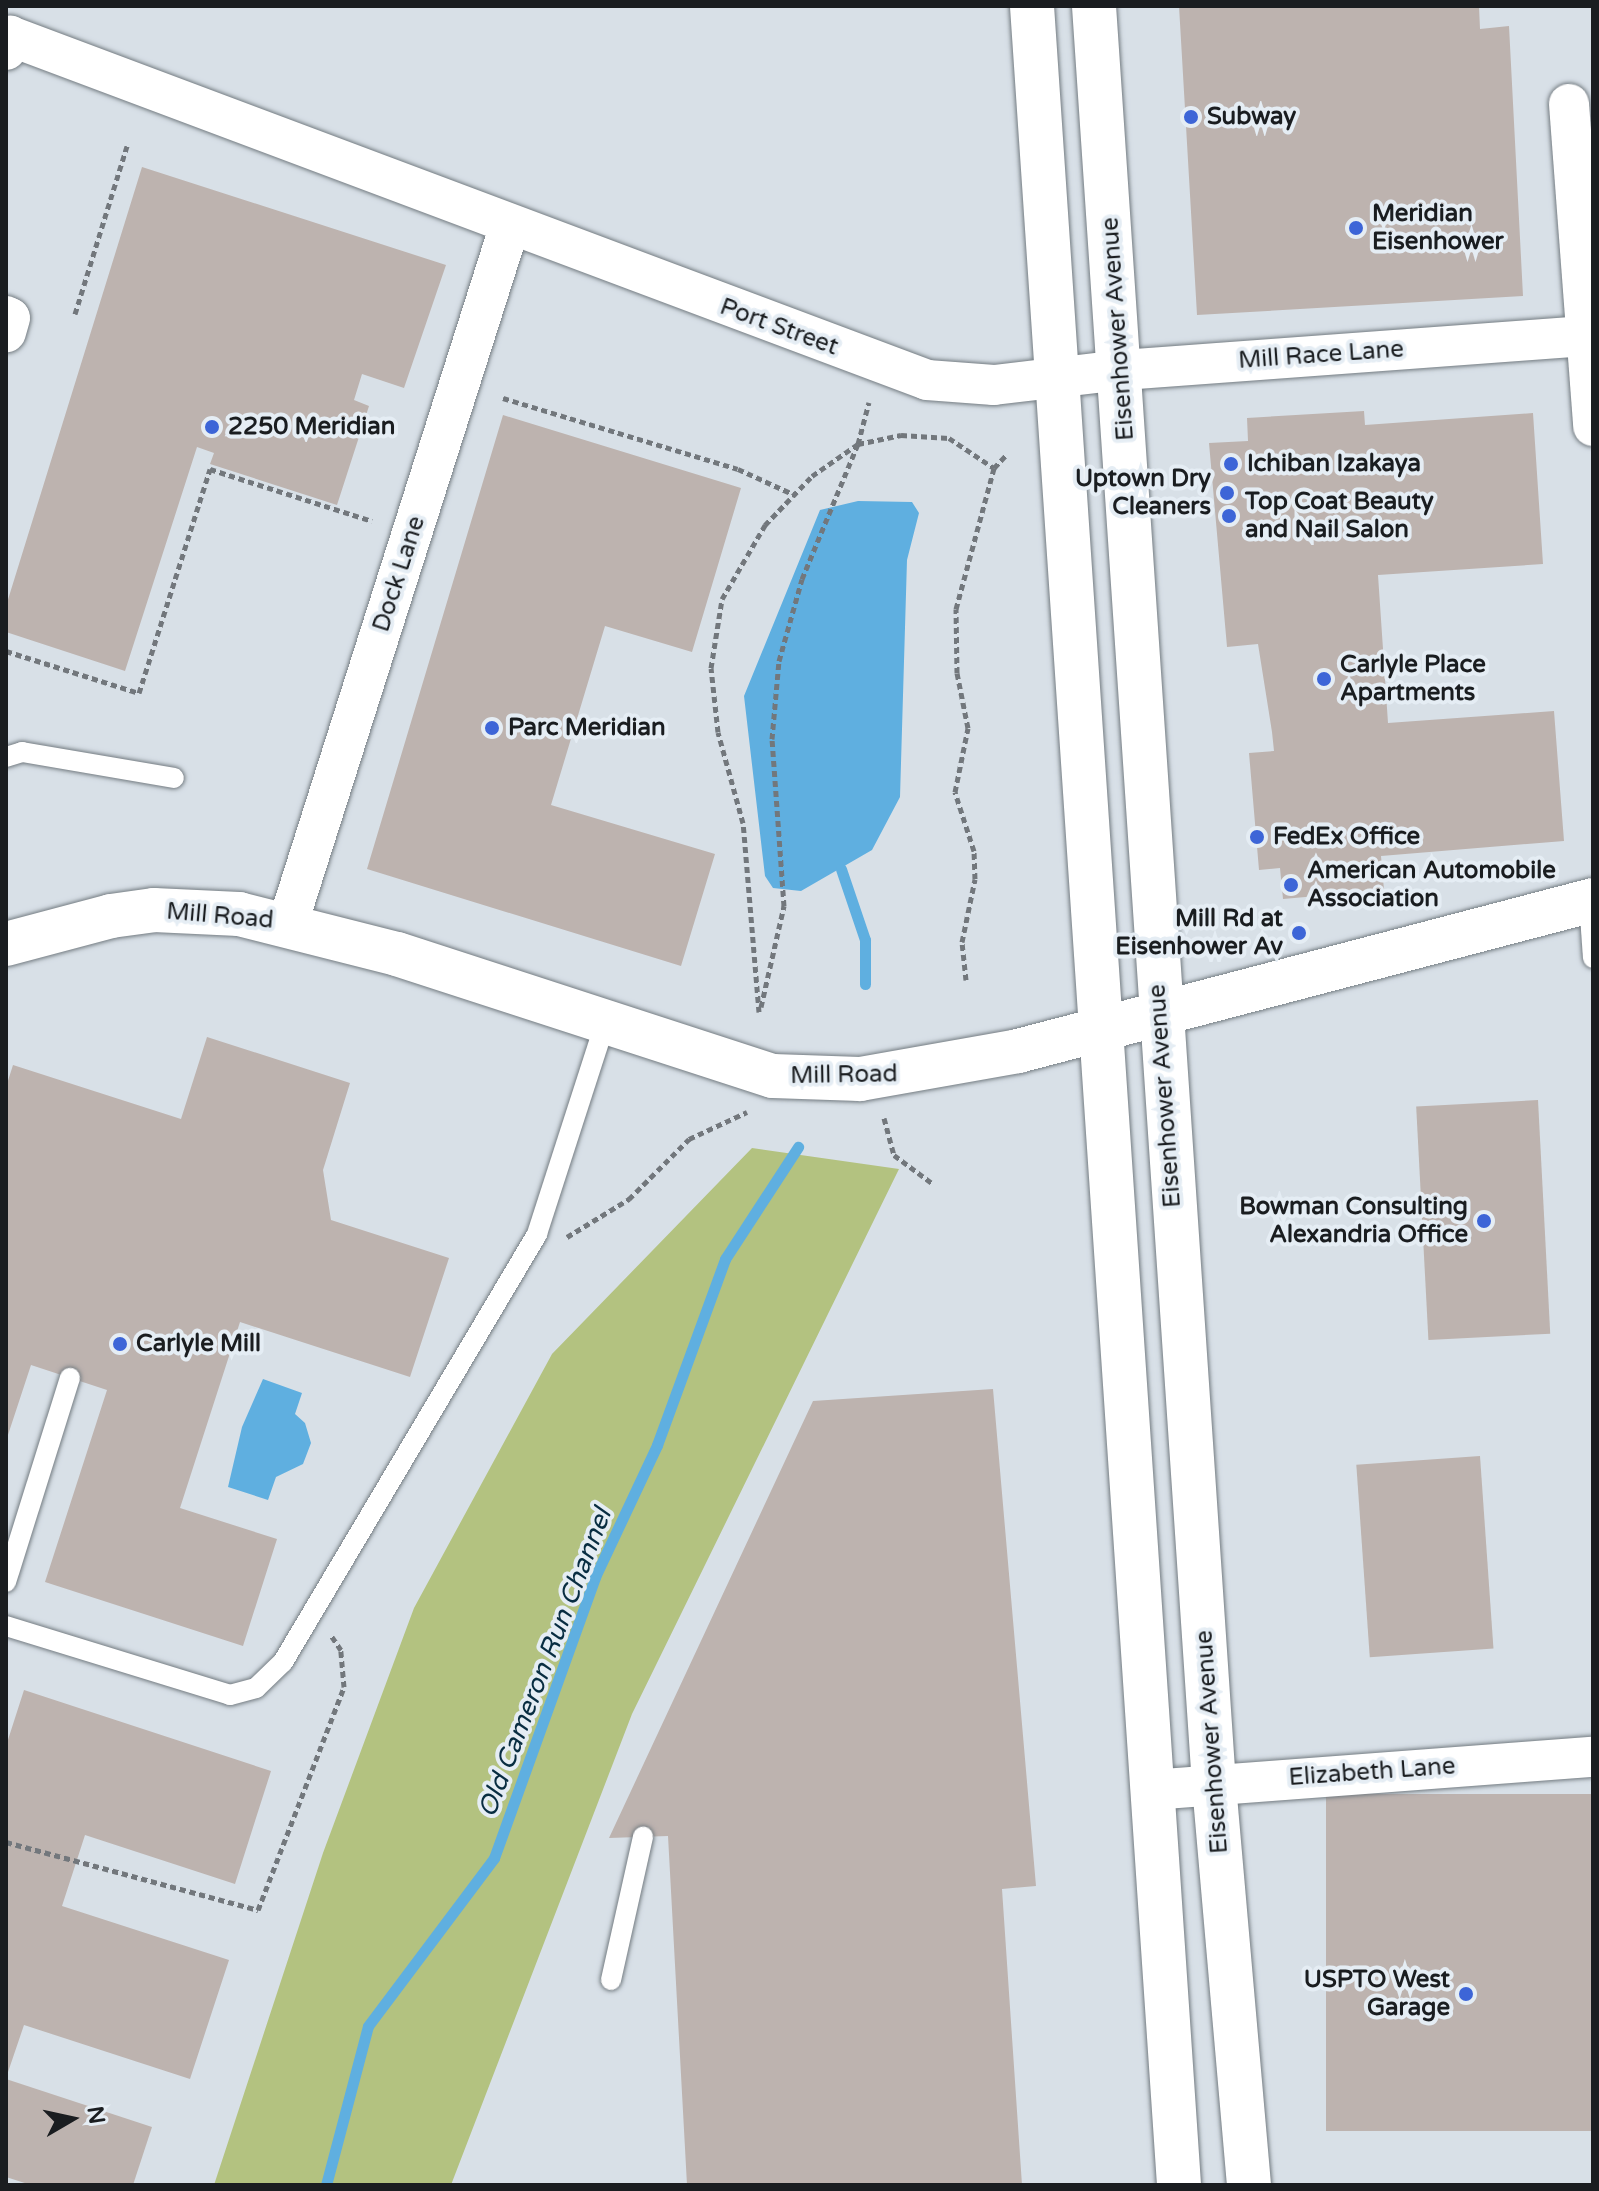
<!DOCTYPE html>
<style>
body{margin:0}
#map{position:relative;width:1599px;height:2191px;overflow:hidden;background:#d8e0e7;font-family:"Varela Round",sans-serif}
div>[style]{position:absolute}
[style*='--x']{left:calc(var(--x)*1px);top:calc(var(--y)*1px);width:calc(var(--w)*1px);rotate:calc(var(--a)*1deg)}
.green>*{inset:0;background:#b3c280}
.water>*{inset:0;background:#5fafe0}
.stream>*{height:11px;margin:-5.5px;padding:0 5.5px;transform-origin:5.5px;border-radius:5.5px;background:#5fafe0}
.building>*{inset:0;background:#bdb3af;transform-origin:0 0}
.path>*{height:5px;margin-top:-2.5px;transform-origin:0;background:repeating-linear-gradient(90deg,#72777c 0 6px,transparent 0 10px)}
.roads{filter:drop-shadow(0 0 2px #747c82) drop-shadow(0 0 2px #747c82)}
.lane>*{height:20px;margin:-10px;padding:0 10px;transform-origin:10px;border-radius:10px;background:#fff}
.street>*{height:40px;margin:-20px;padding:0 20px;transform-origin:20px;border-radius:20px;background:#fff}
.secondary>*{height:44px;margin:-22px;padding:0 22px;transform-origin:22px;border-radius:22px;background:#fff}
.dots>*{width:22px;height:22px;translate:-50% -50%;box-sizing:border-box;border:4px solid #e5edf4;border-radius:50%}
span{translate:-50% -50%;white-space:nowrap;text-align:center;line-height:1.15;-webkit-text-stroke:8px #e5edf4;paint-order:stroke}
.poi-label{font-size:24px;color:#1a1d20;font-weight:700}
.left{translate:0 -50%;text-align:left}
.right{translate:-100% -50%;text-align:right}
.street-label{font-size:24px;color:#1a1d20}
.water-label{font-size:26px;color:#082d41;font-style:italic}
.frame{position:absolute;inset:0;border:8px solid #1a1d20;pointer-events:none}
.north{position:absolute;left:32px;top:2079px;width:80px;height:80px;-webkit-text-stroke:6px #e5edf4;paint-order:stroke;rotate:81deg;font-size:22px;font-weight:700;line-height:32px;text-align:center;color:#1a1d20}
.north::after{content:'';display:block;margin:auto;width:28px;height:36px;background:#1a1d20;clip-path:polygon(50% 0,100% 100%,50% 72%,0 100%)}
</style>
<div id="map">
<div class="green">
<i style="clip-path:polygon(752px 1148px,899px 1169px,632px 1714px,451px 2185px,214px 2185px,323px 1853px,414px 1608px,552px 1354px)"></i>
</div>
<div class="water">
<i style="clip-path:polygon(858px 501px,912px 502px,919px 513px,907px 560px,900px 797px,872px 850px,801px 891px,773px 888px,765px 876px,744px 696px,820px 510px)"></i>
<i style="clip-path:polygon(263px 1379px,302px 1393px,295px 1414px,305px 1423px,311px 1443px,303px 1464px,276px 1477px,268px 1500px,228px 1487px,242px 1427px)"></i>
</div>
<div class="stream">
<i style="--x:841;--y:869;--w:75;--a:71.3"></i>
<i style="--x:865;--y:940;--w:44;--a:90"></i>
<i style="--x:326;--y:2185;--w:164;--a:-75.2"></i>
<i style="--x:368;--y:2026;--w:210;--a:-53.1"></i>
<i style="--x:494;--y:1858;--w:299;--a:-70.2"></i>
<i style="--x:595;--y:1577;--w:146;--a:-64.8"></i>
<i style="--x:657;--y:1445;--w:198;--a:-69.9"></i>
<i style="--x:725;--y:1259;--w:134;--a:-56.9"></i>
</div>
<div class="building">
<i style="clip-path:polygon(1179px 6px,1479px 6px,1480px 29px,1509px 26px,1523px 296px,1197px 315px)"></i>
<i style="clip-path:polygon(142px 167px,446px 265px,404px 388px,362px 374px,354px 400px,369px 406px,337px 505px,210px 464px,214px 453px,197px 447px,125px 671px,6px 632px,6px 606px)"></i>
<i style="clip-path:polygon(1364px 411px,1365px 425px,1533px 413px,1543px 564px,1378px 575px,1388px 723px,1554px 711px,1564px 841px,1381px 856px,1384px 890px,1283px 899px,1280px 868px,1259px 870px,1249px 753px,1274px 751px,1272px 732px,1258px 644px,1227px 647px,1209px 443px,1248px 441px,1247px 418px)"></i>
<i style="clip-path:polygon(503px 415px,741px 488px,692px 652px,605px 626px,551px 805px,715px 854px,681px 966px,367px 869px)"></i>
<i style="clip-path:polygon(207px 1037px,350px 1083px,323px 1170px,331px 1220px,449px 1258px,410px 1377px,240px 1322px,180px 1508px,277px 1539px,243px 1646px,45px 1582px,107px 1390px,31px 1365px,6px 1441px,6px 1087px,13px 1065px,181px 1119px)"></i>
<i style="left:1538px;top:1100px;width:234px;height:122px;rotate:87deg"></i>
<i style="clip-path:polygon(993px 1389px,1036px 1886px,1002px 1889px,1022px 2185px,687px 2185px,668px 1836px,609px 1838px,813px 1401px)"></i>
<i style="left:1480px;top:1456px;width:193px;height:124px;rotate:86deg"></i>
<i style="clip-path:polygon(24px 1690px,271px 1771px,235px 1884px,85px 1835px,62px 1906px,229px 1960px,190px 2079px,24px 2025px,6px 2078px,6px 1746px)"></i>
<i style="left:1593px;top:1794px;width:337px;height:267px;rotate:90deg"></i>
<i style="clip-path:polygon(6px 2079px,152px 2127px,133px 2185px,31px 2185px,6px 2177px)"></i>
</div>
<div class="path">
<i style="--x:75;--y:314;--w:176;--a:-72.8"></i>
<i style="--x:503;--y:398;--w:245;--a:16.8"></i>
<i style="--x:738;--y:469;--w:63;--a:24.5"></i>
<i style="--x:6;--y:651;--w:139;--a:17.5"></i>
<i style="--x:139;--y:693;--w:235;--a:-72.4"></i>
<i style="--x:210;--y:469;--w:170;--a:17.8"></i>
<i style="--x:966;--y:980;--w:38;--a:-96"></i>
<i style="--x:962;--y:942;--w:64;--a:-78.3"></i>
<i style="--x:975;--y:879;--w:28;--a:-92"></i>
<i style="--x:974;--y:851;--w:62;--a:-107.9"></i>
<i style="--x:955;--y:792;--w:65;--a:-78.5"></i>
<i style="--x:968;--y:728;--w:56;--a:-101.3"></i>
<i style="--x:957;--y:673;--w:64;--a:-90.9"></i>
<i style="--x:956;--y:609;--w:146;--a:-74.9"></i>
<i style="--x:994;--y:468;--w:19;--a:-47"></i>
<i style="--x:761;--y:1007;--w:104;--a:-77.2"></i>
<i style="--x:784;--y:906;--w:167;--a:-94.1"></i>
<i style="--x:772;--y:739;--w:78;--a:-84.9"></i>
<i style="--x:779;--y:661;--w:85;--a:-74.3"></i>
<i style="--x:802;--y:579;--w:146;--a:-67.5"></i>
<i style="--x:858;--y:444;--w:43;--a:-75.3"></i>
<i style="--x:759;--y:1012;--w:190;--a:-94.8"></i>
<i style="--x:743;--y:823;--w:94;--a:-105.4"></i>
<i style="--x:718;--y:732;--w:64;--a:-96.2"></i>
<i style="--x:711;--y:668;--w:70;--a:-80.9"></i>
<i style="--x:722;--y:599;--w:86;--a:-59.8"></i>
<i style="--x:765;--y:525;--w:68;--a:-46.2"></i>
<i style="--x:812;--y:476;--w:56;--a:-34.8"></i>
<i style="--x:858;--y:444;--w:44;--a:-11.8"></i>
<i style="--x:901;--y:435;--w:48;--a:3.6"></i>
<i style="--x:949;--y:438;--w:54;--a:33.7"></i>
<i style="--x:884;--y:1118;--w:38;--a:75"></i>
<i style="--x:894;--y:1155;--w:47;--a:36.4"></i>
<i style="--x:567;--y:1237;--w:73;--a:-31.5"></i>
<i style="--x:629;--y:1199;--w:85;--a:-45"></i>
<i style="--x:689;--y:1139;--w:64;--a:-25"></i>
<i style="--x:6;--y:1842;--w:261;--a:15.1"></i>
<i style="--x:258;--y:1910;--w:239;--a:-68.9"></i>
<i style="--x:344;--y:1687;--w:37;--a:-95"></i>
<i style="--x:341;--y:1650;--w:18;--a:-124"></i>
</div>
<div class="roads">
<div class="lane">
<i style="--x:6;--y:757;--w:17;--a:-17"></i>
<i style="--x:22;--y:752;--w:154;--a:9.7"></i>
<i style="--x:1589;--y:901;--w:57;--a:86"></i>
<i style="--x:6;--y:1582;--w:214;--a:-72.6"></i>
<i style="--x:6;--y:1626;--w:234;--a:17.1"></i>
<i style="--x:230;--y:1695;--w:27;--a:-15"></i>
<i style="--x:256;--y:1688;--w:37;--a:-44"></i>
<i style="--x:283;--y:1662;--w:498;--a:-59.3"></i>
<i style="--x:537;--y:1234;--w:221;--a:-72.1"></i>
<i style="--x:611;--y:1980;--w:147;--a:-77.4"></i>
</div>
<div class="street">
<i style="--x:6;--y:50;--w:15;--a:-74"></i>
<i style="--x:10;--y:36;--w:979;--a:20.56"></i>
<i style="--x:927;--y:380;--w:67;--a:4.3"></i>
<i style="--x:994;--y:385;--w:129;--a:-6.7"></i>
<i style="--x:1122;--y:370;--w:465;--a:-4.2"></i>
<i style="--x:1569;--y:104;--w:323;--a:85.7"></i>
<i style="--x:6;--y:316;--w:4;--a:27"></i>
<i style="--x:10;--y:318;--w:15;--a:106"></i>
<i style="--x:288;--y:923;--w:732;--a:-72.36"></i>
<i style="--x:1151;--y:1790;--w:443;--a:-4.3"></i>
</div>
<div class="secondary">
<i style="--x:1032;--y:6;--w:2184;--a:86.14"></i>
<i style="--x:1094;--y:6;--w:1783;--a:86.14"></i>
<i style="--x:1214;--y:1785;--w:402;--a:85"></i>
<i style="--x:6;--y:944;--w:109;--a:-14.9"></i>
<i style="--x:111;--y:916;--w:43;--a:-7.9"></i>
<i style="--x:154;--y:910;--w:85;--a:2.7"></i>
<i style="--x:239;--y:914;--w:163;--a:14.2"></i>
<i style="--x:397;--y:954;--w:395;--a:18"></i>
<i style="--x:773;--y:1076;--w:87;--a:2"></i>
<i style="--x:860;--y:1079;--w:160;--a:-10"></i>
<i style="--x:1018;--y:1051;--w:594;--a:-14.71"></i>
</div>
</div>
<div class="dots">
<i style="left:1191px;top:117px;background:#3d65d7"></i>
<i style="left:1356px;top:228px;background:#3d65d7"></i>
<i style="left:212px;top:427px;background:#3d65d7"></i>
<i style="left:1231px;top:464px;background:#3d65d7"></i>
<i style="left:1227px;top:493px;background:#3d65d7"></i>
<i style="left:1229px;top:516px;background:#3d65d7"></i>
<i style="left:1324px;top:679px;background:#3d65d7"></i>
<i style="left:492px;top:728px;background:#3d65d7"></i>
<i style="left:1257px;top:837px;background:#3d65d7"></i>
<i style="left:1291px;top:885px;background:#3d65d7"></i>
<i style="left:1299px;top:933px;background:#3d65d7"></i>
<i style="left:1484px;top:1221px;background:#3d65d7"></i>
<i style="left:120px;top:1344px;background:#3d65d7"></i>
<i style="left:1466px;top:1994px;background:#3d65d7"></i>
</div>
<div class="poi-label">
<span class="left" style="left:1207px;top:117px">Subway</span>
<span class="left" style="left:1372px;top:228px">Meridian<br>Eisenhower</span>
<span class="left" style="left:228px;top:427px">2250 Meridian</span>
<span class="left" style="left:1247px;top:464px">Ichiban Izakaya</span>
<span class="right" style="left:1211px;top:493px">Uptown Dry<br>Cleaners</span>
<span class="left" style="left:1245px;top:516px">Top Coat Beauty<br>and Nail Salon</span>
<span class="left" style="left:1340px;top:679px">Carlyle Place<br>Apartments</span>
<span class="left" style="left:508px;top:728px">Parc Meridian</span>
<span class="left" style="left:1273px;top:837px">FedEx Office</span>
<span class="left" style="left:1307px;top:885px">American Automobile<br>Association</span>
<span class="right" style="left:1283px;top:933px">Mill Rd at<br>Eisenhower Av</span>
<span class="right" style="left:1468px;top:1221px">Bowman Consulting<br>Alexandria Office</span>
<span class="left" style="left:136px;top:1344px">Carlyle Mill</span>
<span class="right" style="left:1450px;top:1994px">USPTO West<br>Garage</span>
</div>
<div class="street-label">
<span style="left:779px;top:327px;rotate:20deg">Port Street</span>
<span style="left:1118px;top:329px;rotate:-94deg">Eisenhower Avenue</span>
<span style="left:1321px;top:355px;rotate:-4deg">Mill Race Lane</span>
<span style="left:399px;top:574px;rotate:-72deg">Dock Lane</span>
<span style="left:220px;top:916px;rotate:5deg">Mill Road</span>
<span style="left:844px;top:1075px;rotate:-1deg">Mill Road</span>
<span style="left:1165px;top:1096px;rotate:-94deg">Eisenhower Avenue</span>
<span style="left:1212px;top:1742px;rotate:-94deg">Eisenhower Avenue</span>
<span style="left:1372px;top:1772px;rotate:-4deg">Elizabeth Lane</span>
</div>
<div class="water-label">
<span style="left:545px;top:1663px;rotate:-69deg">Old Cameron Run Channel</span>
</div>
<div class="frame"></div>
<div class="north">N</div>
</div>
